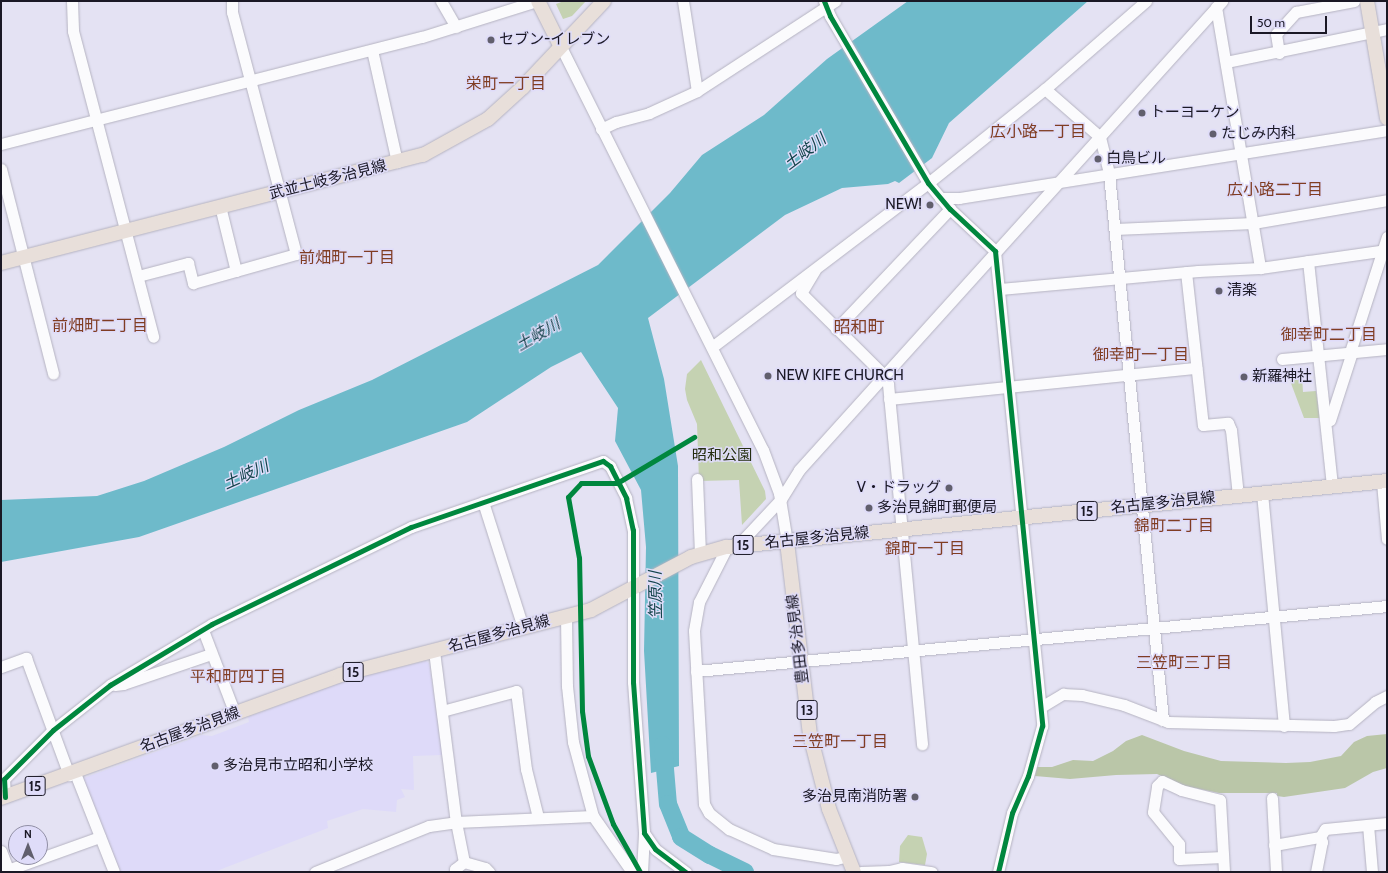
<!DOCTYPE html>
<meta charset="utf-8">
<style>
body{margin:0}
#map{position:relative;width:1388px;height:873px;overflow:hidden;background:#e4e2f3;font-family:Cabin,"Noto Sans JP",sans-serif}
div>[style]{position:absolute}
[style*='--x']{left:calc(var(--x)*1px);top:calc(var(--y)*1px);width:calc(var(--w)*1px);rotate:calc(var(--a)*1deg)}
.built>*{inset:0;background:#dedaf9}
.green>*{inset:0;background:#c5d2b2}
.forest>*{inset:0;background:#bac6a8}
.water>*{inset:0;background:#6ebaca}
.river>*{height:18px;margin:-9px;padding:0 9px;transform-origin:9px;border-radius:9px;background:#6ebaca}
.roads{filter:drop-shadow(0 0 1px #b5b3c1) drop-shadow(0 0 1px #b5b3c1)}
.minor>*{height:11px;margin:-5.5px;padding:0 5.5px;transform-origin:5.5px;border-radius:5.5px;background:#fbfbfd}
.major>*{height:14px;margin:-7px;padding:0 7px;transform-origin:7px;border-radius:7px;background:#e8dfda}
.cycleway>*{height:5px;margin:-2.5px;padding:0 2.5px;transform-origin:2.5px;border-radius:2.5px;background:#00873e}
.dots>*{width:11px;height:11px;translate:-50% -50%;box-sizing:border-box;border:2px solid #dfdcf9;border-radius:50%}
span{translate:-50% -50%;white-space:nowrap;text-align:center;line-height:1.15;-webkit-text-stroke:3px #dfdcf9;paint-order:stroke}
.shield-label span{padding:1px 3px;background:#dfdcf9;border:1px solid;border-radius:3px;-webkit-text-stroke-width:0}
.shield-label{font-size:14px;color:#1a1825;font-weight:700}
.poi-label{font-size:15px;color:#1a1825}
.left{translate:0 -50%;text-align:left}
.right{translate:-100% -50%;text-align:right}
.street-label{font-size:15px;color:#1a1825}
.park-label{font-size:15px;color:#252e10}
.neighbourhood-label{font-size:16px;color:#803d23}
.water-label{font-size:16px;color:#13434a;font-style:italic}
.quarter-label{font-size:17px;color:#803d23}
.frame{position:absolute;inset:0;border:2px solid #1a1825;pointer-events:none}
.north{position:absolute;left:8px;top:825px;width:40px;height:40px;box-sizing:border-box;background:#dfdcf9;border:1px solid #908ea4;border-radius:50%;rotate:0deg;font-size:11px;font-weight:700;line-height:16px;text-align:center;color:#1a1825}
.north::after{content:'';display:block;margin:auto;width:14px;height:18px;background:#615f6d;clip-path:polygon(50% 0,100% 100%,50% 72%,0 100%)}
.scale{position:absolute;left:1250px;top:16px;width:77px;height:18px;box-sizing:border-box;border:2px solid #1a1825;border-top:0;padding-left:5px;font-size:12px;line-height:14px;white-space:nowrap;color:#1a1825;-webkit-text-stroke:3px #dfdcf9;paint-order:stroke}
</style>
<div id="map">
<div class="built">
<i style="clip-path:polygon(426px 661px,429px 663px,443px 755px,413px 756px,414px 790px,401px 789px,405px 797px,397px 800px,396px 812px,363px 809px,327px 821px,328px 828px,214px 872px,118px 872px,81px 779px,202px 735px,212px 736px,249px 722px,248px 717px,344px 681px)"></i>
</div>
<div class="green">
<i style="clip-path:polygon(564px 1px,586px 1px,572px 16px,563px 19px,556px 4px)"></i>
<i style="clip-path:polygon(701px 360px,765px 491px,766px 499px,742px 525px,739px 480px,699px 481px,697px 424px,687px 400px,685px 389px,687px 374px)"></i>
<i style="clip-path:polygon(1302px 377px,1303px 392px,1316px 391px,1320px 418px,1304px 418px,1289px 378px)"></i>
<i style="clip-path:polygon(908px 835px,922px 837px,927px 854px,925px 865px,899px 862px,900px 846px)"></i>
</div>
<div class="forest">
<i style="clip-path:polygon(1387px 734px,1387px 768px,1373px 772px,1345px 788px,1284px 797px,1277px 796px,1277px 793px,1219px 793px,1185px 786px,1157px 774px,1116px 775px,1070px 779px,1035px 776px,1037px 767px,1052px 767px,1073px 760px,1093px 761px,1113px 751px,1126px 741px,1142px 735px,1184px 751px,1221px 761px,1286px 763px,1310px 762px,1341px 756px,1354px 742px,1367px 736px)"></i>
</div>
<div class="water">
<i style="clip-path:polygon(908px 1px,1088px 1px,949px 123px,932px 158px,899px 183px,895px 181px,888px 184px,842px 188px,785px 215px,648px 318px,664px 379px,678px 466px,679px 766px,651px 773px,644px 651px,646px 547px,641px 490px,615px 441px,618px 408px,581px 352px,551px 367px,467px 422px,139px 537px,1px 562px,1px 500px,97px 496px,144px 481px,224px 447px,299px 410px,372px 380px,598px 265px,670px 193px,702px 155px,764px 115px,827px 59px)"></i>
</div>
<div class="river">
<i style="--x:663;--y:745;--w:59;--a:85.2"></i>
<i style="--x:668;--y:804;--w:35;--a:68"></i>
<i style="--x:681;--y:837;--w:34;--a:32"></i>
<i style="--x:710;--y:855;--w:39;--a:26"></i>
</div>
<div class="roads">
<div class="minor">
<i style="--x:72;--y:1;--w:30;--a:88"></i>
<i style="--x:73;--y:31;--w:316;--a:75.3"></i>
<i style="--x:441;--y:1;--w:30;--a:60"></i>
<i style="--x:683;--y:1;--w:91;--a:81.2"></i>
<i style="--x:824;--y:1;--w:16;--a:68"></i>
<i style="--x:830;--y:16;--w:194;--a:59.6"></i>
<i style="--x:928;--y:183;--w:34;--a:50"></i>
<i style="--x:950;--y:209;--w:62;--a:43"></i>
<i style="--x:995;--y:251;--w:477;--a:84.3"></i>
<i style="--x:1042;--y:726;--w:52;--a:105.6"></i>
<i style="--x:1028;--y:776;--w:40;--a:113.4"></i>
<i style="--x:1012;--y:813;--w:61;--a:103.3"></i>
<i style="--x:1216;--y:7;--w:265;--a:80.4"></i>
<i style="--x:560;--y:45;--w:453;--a:63.4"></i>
<i style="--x:763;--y:450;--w:46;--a:69.6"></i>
<i style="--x:779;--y:493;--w:50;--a:80.7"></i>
<i style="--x:372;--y:50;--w:115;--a:77.4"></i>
<i style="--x:1279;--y:53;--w:19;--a:-99"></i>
<i style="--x:1276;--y:34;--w:30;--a:-48"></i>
<i style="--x:1296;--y:12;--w:59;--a:-10.7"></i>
<i style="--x:1226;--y:62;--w:164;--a:-11.6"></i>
<i style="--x:1045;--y:89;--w:73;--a:41.1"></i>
<i style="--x:1100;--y:137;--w:38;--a:76"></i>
<i style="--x:1109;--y:174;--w:549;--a:84.35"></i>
<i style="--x:601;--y:129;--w:17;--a:-25"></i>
<i style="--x:616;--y:122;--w:34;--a:-15"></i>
<i style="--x:649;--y:113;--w:53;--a:-24.6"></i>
<i style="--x:697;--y:91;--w:165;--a:-33.1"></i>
<i style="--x:1;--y:144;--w:434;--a:-14.3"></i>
<i style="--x:422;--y:37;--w:121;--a:-17.4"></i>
<i style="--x:1;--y:169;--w:211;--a:75.7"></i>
<i style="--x:940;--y:198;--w:19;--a:0"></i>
<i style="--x:959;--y:198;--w:433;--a:-9"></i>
<i style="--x:220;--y:206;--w:67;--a:76.2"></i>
<i style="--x:1115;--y:229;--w:138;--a:-2.5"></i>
<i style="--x:1253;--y:223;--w:136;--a:-9.7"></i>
<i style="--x:1308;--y:261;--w:226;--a:83.9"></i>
<i style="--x:815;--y:270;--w:27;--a:121"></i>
<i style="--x:801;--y:293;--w:117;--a:44.7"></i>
<i style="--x:884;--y:375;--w:10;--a:66"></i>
<i style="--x:888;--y:384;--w:362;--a:84.6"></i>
<i style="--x:1186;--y:272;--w:154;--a:83.7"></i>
<i style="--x:1203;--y:425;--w:25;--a:-5"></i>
<i style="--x:1228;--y:423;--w:8;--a:67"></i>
<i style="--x:1231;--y:430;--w:66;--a:83.9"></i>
<i style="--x:138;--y:276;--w:52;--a:-14.6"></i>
<i style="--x:188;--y:263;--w:21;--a:76"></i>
<i style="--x:193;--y:283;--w:107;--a:-15.7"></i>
<i style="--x:296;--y:254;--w:250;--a:-104.8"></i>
<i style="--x:232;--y:12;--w:11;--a:-90"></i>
<i style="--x:1000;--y:289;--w:199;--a:-5.2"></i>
<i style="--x:1198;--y:271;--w:62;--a:-2.8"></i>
<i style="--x:1260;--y:268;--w:128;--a:-8.1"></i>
<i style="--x:836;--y:329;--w:166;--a:-46.5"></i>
<i style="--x:712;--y:347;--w:271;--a:-37.2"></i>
<i style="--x:928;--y:183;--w:150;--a:-38.8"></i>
<i style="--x:1045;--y:89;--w:134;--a:-41.1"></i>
<i style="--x:1350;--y:352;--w:121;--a:-72.2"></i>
<i style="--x:1282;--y:359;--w:105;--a:-5.4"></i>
<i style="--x:889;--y:399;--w:309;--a:-5.8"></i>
<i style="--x:1330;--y:420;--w:71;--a:-72.1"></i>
<i style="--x:697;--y:479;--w:75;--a:87.7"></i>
<i style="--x:1382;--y:482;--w:57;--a:85"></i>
<i style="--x:1262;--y:493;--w:234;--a:84.6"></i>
<i style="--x:483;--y:502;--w:131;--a:72.3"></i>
<i style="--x:738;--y:545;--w:63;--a:-46.9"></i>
<i style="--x:781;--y:499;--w:34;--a:-58"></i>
<i style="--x:799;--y:470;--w:632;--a:-47.95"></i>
<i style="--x:727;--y:547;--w:62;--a:117"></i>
<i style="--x:699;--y:602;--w:29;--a:100"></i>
<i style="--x:694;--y:631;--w:173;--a:86.7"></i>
<i style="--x:704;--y:804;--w:10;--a:61"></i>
<i style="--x:709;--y:813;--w:26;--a:39"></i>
<i style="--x:729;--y:829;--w:48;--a:24.4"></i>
<i style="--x:773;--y:849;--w:64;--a:9"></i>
<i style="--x:836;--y:859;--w:12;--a:-14"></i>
<i style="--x:566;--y:616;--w:70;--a:89.2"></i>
<i style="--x:567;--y:686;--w:56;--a:83.9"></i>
<i style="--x:573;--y:742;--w:77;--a:74.9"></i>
<i style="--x:593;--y:816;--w:68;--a:55.1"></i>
<i style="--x:203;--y:630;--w:90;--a:69.1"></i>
<i style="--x:434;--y:651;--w:172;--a:82.7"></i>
<i style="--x:456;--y:822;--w:41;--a:78.7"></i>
<i style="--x:464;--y:862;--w:11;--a:142"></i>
<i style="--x:455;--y:869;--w:3;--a:90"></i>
<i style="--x:1;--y:667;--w:27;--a:-20"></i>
<i style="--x:26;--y:658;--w:125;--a:69.8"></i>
<i style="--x:696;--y:671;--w:694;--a:-5.37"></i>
<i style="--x:115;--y:685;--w:8;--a:-7"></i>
<i style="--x:123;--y:684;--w:93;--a:-18.8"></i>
<i style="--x:1041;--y:707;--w:26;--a:-31"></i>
<i style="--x:1063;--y:694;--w:19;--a:3"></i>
<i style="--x:1082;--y:695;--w:43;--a:13.4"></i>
<i style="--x:1124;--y:705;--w:47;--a:21.1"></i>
<i style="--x:1168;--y:722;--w:166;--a:1.4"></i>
<i style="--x:1334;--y:726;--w:15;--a:-8"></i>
<i style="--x:1349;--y:724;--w:34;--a:-40"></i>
<i style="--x:1375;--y:702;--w:13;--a:-27"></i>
<i style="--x:442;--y:711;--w:77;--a:-15.1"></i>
<i style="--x:516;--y:691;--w:79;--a:82.7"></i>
<i style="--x:526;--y:769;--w:49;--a:76"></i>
<i style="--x:75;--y:773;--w:106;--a:68.5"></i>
<i style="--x:5;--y:797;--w:18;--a:-93"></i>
<i style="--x:4;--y:779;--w:69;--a:-45"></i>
<i style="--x:53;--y:730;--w:73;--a:-38.3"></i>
<i style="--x:110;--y:685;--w:119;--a:-30.9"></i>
<i style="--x:212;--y:624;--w:221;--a:-26"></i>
<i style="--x:411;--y:527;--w:203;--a:-19"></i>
<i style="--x:603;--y:461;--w:9;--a:36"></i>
<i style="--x:610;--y:466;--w:36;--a:63"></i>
<i style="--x:626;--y:498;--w:33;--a:78"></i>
<i style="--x:633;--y:530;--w:152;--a:90"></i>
<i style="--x:633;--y:682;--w:151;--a:85.8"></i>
<i style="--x:644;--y:833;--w:19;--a:55"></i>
<i style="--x:655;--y:849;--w:39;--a:37"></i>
<i style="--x:1272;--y:798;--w:74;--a:86.9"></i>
<i style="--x:1368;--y:825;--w:47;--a:85.1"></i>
<i style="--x:1274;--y:845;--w:47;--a:-9.9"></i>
<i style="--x:1320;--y:837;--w:9;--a:-58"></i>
<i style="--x:1325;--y:829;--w:62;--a:-5.5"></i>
<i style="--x:1;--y:851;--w:22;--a:69"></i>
<i style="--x:1223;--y:857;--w:44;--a:177.4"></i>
<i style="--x:1179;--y:859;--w:15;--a:-90"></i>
<i style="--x:1179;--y:844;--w:41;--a:-129.1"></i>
<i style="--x:1153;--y:812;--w:26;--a:-81"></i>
<i style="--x:1157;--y:786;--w:7;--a:-45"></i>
<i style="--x:1162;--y:781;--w:21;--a:25"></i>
<i style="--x:1181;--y:790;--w:40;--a:14.4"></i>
<i style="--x:1220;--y:800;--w:72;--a:86.8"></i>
<i style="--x:464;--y:862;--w:22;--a:16"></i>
<i style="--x:485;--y:868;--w:6;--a:45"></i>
<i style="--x:2;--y:872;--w:104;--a:-19.7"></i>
<i style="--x:315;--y:872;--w:123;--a:-22"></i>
<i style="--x:429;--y:826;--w:27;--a:-8"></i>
<i style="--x:456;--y:822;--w:137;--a:-2.5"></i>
<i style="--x:642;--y:872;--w:39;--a:-87"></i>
<i style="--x:861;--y:872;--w:28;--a:-2"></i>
<i style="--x:889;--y:871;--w:13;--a:-13"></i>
<i style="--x:902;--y:868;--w:30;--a:8"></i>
<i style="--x:1316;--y:872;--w:31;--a:-79"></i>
<i style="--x:1322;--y:842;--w:5;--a:-112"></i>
</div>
<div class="major">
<i style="--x:538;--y:1;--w:49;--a:63.4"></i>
<i style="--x:1367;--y:1;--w:119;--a:80.3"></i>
<i style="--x:1;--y:263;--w:436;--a:-14.4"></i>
<i style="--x:423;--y:155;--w:74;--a:-29"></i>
<i style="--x:488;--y:119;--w:47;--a:-42.4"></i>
<i style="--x:523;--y:87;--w:118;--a:-46.7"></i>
<i style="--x:787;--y:542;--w:194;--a:83.2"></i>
<i style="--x:810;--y:735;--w:76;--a:75.6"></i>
<i style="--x:829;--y:809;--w:68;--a:68.4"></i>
<i style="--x:1;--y:798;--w:361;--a:-19.9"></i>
<i style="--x:340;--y:675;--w:259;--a:-14.5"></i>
<i style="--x:591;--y:610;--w:113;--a:-27.9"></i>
<i style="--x:691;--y:557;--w:37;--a:-16"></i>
<i style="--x:727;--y:547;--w:663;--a:-5.71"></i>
</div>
</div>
<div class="cycleway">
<i style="--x:824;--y:1;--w:16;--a:68"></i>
<i style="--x:830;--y:16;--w:194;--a:59.6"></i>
<i style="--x:928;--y:183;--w:34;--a:50"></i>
<i style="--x:950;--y:209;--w:62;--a:43"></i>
<i style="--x:995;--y:251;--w:477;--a:84.3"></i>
<i style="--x:1042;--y:726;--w:52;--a:105.6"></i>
<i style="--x:1028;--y:776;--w:40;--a:113.4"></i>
<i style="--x:1012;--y:813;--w:61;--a:103.3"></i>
<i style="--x:5;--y:797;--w:18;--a:-93"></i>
<i style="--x:4;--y:779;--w:69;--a:-45"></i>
<i style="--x:53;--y:730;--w:73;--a:-38.3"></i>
<i style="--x:110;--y:685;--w:119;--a:-30.9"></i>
<i style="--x:212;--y:624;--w:221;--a:-26"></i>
<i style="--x:411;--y:527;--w:203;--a:-19"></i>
<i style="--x:603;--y:461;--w:9;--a:36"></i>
<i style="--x:610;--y:466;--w:36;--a:63"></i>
<i style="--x:626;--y:498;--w:33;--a:78"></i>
<i style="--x:633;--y:530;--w:152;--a:90"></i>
<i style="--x:633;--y:682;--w:151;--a:85.8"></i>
<i style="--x:644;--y:833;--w:19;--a:55"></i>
<i style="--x:655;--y:849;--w:39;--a:37"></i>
<i style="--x:640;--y:872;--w:55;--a:-119.4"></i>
<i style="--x:613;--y:824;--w:72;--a:-110.2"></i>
<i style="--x:588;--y:756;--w:45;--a:-97.6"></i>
<i style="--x:582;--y:711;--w:153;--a:-91.1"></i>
<i style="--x:579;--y:558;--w:62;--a:-100.2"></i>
<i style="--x:568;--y:497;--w:19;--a:-47"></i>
<i style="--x:581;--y:483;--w:36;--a:0"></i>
<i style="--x:617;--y:483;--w:90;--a:-30.9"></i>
</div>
<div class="dots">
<i style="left:491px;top:40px;background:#615f6d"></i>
<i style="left:1142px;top:113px;background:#615f6d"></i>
<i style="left:1213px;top:134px;background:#615f6d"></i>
<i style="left:1098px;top:159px;background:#615f6d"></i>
<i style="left:930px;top:205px;background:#615f6d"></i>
<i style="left:1219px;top:291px;background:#615f6d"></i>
<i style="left:768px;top:376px;background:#615f6d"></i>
<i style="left:1244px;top:377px;background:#615f6d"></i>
<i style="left:949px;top:488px;background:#615f6d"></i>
<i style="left:869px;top:508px;background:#615f6d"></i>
<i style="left:215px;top:766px;background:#615f6d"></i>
<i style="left:915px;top:797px;background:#615f6d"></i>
</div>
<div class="shield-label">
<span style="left:1087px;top:511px">15</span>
<span style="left:743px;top:545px">15</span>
<span style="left:353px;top:672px">15</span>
<span style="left:807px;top:710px">13</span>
<span style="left:35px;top:786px">15</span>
</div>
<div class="poi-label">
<span class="left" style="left:499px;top:40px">セブン-イレブン</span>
<span class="left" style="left:1150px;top:113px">トーヨーケン</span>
<span class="left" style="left:1221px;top:134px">たじみ内科</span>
<span class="left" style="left:1106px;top:159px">白鳥ビル</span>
<span class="right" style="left:922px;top:205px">NEW!</span>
<span class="left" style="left:1227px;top:291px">清楽</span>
<span class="left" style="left:776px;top:376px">NEW KIFE CHURCH</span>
<span class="left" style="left:1252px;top:377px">新羅神社</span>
<span class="right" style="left:941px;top:488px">V・ドラッグ</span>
<span class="left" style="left:877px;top:508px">多治見錦町郵便局</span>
<span class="left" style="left:223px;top:766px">多治見市立昭和小学校</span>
<span class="right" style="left:907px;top:797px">多治見南消防署</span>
</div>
<div class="street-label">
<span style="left:328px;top:180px;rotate:-14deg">武並土岐多治見線</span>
<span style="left:1163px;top:503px;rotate:-6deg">名古屋多治見線</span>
<span style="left:817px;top:538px;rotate:-6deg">名古屋多治見線</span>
<span style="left:499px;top:634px;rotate:-15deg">名古屋多治見線</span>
<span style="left:798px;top:639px;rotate:-97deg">豊田多治見線</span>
<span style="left:190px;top:730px;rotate:-20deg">名古屋多治見線</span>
</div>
<div class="park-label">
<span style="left:722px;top:456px">昭和公園</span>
</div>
<div class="neighbourhood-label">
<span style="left:506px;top:84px">栄町一丁目</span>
<span style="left:1038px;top:132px">広小路一丁目</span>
<span style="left:1275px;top:190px">広小路二丁目</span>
<span style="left:347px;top:258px">前畑町一丁目</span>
<span style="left:100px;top:326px">前畑町二丁目</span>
<span style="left:1329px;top:335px">御幸町二丁目</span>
<span style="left:1141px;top:355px">御幸町一丁目</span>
<span style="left:1174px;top:526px">錦町二丁目</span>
<span style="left:925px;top:549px">錦町一丁目</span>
<span style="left:1184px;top:663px">三笠町三丁目</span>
<span style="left:238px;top:677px">平和町四丁目</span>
<span style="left:840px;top:742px">三笠町一丁目</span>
</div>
<div class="water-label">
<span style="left:805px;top:152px;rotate:-37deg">土岐川</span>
<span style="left:538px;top:335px;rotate:-30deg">土岐川</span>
<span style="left:246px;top:475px;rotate:-24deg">土岐川</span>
<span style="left:656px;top:595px;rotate:-91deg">笠原川</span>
</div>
<div class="quarter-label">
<span style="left:859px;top:328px">昭和町</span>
</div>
<div class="frame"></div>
<div class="north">N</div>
<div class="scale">50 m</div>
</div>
